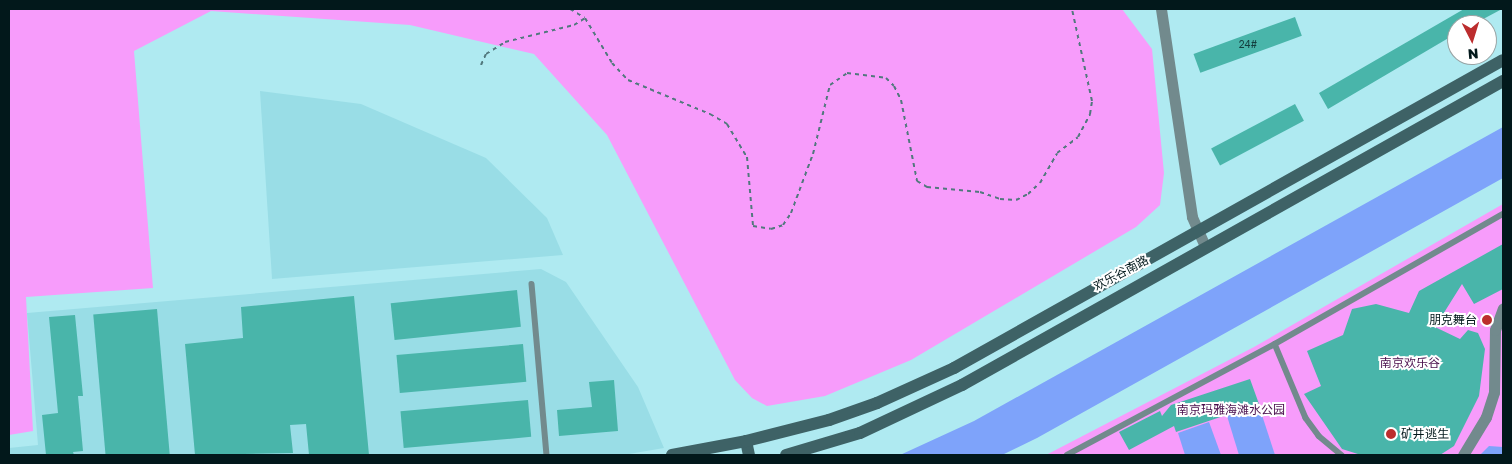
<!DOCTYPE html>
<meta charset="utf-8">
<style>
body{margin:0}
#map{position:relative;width:1512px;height:464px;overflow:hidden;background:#afeaf1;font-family:"Golos Text","Noto Sans SC",sans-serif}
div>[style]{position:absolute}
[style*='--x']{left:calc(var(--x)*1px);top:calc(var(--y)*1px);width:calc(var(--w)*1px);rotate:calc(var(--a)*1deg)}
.built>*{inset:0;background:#99dde6}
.green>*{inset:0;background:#f79cfb}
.water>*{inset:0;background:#7ea3fa}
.building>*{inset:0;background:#49b5aa;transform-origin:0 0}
.path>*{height:2px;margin-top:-1px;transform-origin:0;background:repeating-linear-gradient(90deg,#51787d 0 4px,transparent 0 8px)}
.lane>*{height:5.5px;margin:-2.75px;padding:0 2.75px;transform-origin:2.75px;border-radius:2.75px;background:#728a8d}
.street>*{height:11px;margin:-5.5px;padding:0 5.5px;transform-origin:5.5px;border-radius:5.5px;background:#728a8d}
.secondary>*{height:12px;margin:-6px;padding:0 6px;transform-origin:6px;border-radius:6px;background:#3e6266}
.dots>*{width:14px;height:14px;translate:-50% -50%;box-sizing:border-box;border:2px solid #fff;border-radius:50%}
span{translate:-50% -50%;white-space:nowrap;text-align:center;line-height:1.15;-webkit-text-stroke:4px #fff;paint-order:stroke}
.number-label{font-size:10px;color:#143f3f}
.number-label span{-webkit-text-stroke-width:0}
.street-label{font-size:12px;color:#02181b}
.poi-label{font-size:12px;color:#02181b}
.right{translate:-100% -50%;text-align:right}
.left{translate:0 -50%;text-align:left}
.park-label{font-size:12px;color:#490e4c}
.frame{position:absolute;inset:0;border:10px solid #02181b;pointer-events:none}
.north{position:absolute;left:1447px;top:15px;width:50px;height:50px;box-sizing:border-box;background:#fff;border:1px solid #9aa3a4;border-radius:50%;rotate:175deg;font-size:14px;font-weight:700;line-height:20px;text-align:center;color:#02181b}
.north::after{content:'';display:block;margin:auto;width:18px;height:22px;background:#bc2d2e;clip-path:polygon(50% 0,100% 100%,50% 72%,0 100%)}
</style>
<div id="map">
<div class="built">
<i style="clip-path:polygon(260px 91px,361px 104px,486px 158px,547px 218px,563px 255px,272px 279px)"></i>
<i style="clip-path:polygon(541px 269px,566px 282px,638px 387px,664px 448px,623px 455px,9px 455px,9px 448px,38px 445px,27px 313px)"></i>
</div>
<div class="green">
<i style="clip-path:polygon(9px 9px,1122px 9px,1152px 49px,1164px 173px,1160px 205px,1136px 227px,911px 360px,825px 396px,767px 406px,752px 398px,735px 380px,607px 135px,534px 54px,410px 25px,211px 11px,134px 51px,153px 288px,26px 297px,33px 431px,9px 435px)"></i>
<i style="clip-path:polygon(1503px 204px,1503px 455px,1046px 455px,1254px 347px)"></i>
</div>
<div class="water">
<i style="clip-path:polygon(1503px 127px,1503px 178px,1037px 438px,1002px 455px,900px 455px,974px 421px)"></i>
<i style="clip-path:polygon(1259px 406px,1275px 455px,1239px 455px,1227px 416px)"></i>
<i style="clip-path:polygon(1209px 422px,1221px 455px,1185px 455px,1178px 433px)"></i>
<i style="clip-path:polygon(1489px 446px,1503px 447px,1503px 455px,1480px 455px)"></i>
</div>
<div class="building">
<i style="clip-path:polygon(1464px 9px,1502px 9px,1472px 25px,1457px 25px,1457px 33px,1328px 109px,1319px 93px)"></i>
<i style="left:1295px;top:17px;width:20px;height:108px;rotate:70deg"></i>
<i style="left:1295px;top:104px;width:19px;height:95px;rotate:62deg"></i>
<i style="clip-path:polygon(1503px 244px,1503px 289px,1474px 304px,1462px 284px,1435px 327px,1460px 339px,1468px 330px,1478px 333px,1485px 349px,1479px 396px,1454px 446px,1440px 455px,1361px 455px,1342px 449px,1304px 394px,1321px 386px,1307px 351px,1343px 335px,1352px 309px,1376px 304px,1409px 313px,1419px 291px)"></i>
<i style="left:517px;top:290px;width:37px;height:127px;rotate:84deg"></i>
<i style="clip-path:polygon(354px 296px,369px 455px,309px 455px,306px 424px,290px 425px,293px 453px,195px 455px,185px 344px,243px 338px,241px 307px)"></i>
<i style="left:157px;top:309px;width:147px;height:64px;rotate:85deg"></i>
<i style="clip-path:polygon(75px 315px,83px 396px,78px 396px,83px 451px,73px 452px,74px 455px,46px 455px,42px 415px,58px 413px,49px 317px)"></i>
<i style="left:523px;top:344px;width:38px;height:127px;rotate:85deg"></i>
<i style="clip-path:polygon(1250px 379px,1259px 404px,1176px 432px,1174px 426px,1129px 450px,1119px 432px,1160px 411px,1162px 416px,1171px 405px)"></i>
<i style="clip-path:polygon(614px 380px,618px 431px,559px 436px,557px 410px,592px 407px,589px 382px)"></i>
<i style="left:528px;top:400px;width:37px;height:128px;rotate:85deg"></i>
</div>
<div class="path">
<i style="--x:570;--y:9;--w:17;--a:31"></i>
<i style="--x:585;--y:18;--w:52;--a:59"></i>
<i style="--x:612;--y:63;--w:23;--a:47"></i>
<i style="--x:628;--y:80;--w:89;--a:22.5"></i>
<i style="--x:710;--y:114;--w:20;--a:30"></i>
<i style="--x:727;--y:124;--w:39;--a:59"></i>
<i style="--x:747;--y:157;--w:69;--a:85"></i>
<i style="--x:753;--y:226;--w:18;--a:9"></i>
<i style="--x:771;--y:229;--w:13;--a:-18"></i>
<i style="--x:783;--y:225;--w:14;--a:-56"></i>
<i style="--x:791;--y:213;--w:63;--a:-69.6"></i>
<i style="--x:813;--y:154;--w:71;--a:-76.2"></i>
<i style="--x:830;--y:85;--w:21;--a:-35"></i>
<i style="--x:847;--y:73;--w:39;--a:7"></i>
<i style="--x:886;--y:78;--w:11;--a:45"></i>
<i style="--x:894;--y:86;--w:16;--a:63"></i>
<i style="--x:901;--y:100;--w:83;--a:78.8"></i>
<i style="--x:917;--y:181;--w:12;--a:31"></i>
<i style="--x:927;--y:187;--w:53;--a:5.4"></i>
<i style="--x:980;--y:192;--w:21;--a:19"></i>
<i style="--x:1000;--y:199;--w:16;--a:4"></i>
<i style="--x:1016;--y:200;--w:13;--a:-27"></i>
<i style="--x:1028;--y:194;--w:16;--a:-43"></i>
<i style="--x:1040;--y:183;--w:34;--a:-60"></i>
<i style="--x:1057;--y:153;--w:26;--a:-37"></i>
<i style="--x:1078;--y:137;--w:26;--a:-62"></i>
<i style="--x:1090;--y:114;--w:13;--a:-81"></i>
<i style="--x:1092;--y:101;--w:94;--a:-102.3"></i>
<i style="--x:481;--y:65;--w:12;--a:-66"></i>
<i style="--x:486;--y:54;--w:22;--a:-32"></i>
<i style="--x:505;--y:42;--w:71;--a:-13.8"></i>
<i style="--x:574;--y:25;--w:13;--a:-32"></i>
</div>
<div class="lane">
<i style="--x:532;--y:284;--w:172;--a:85"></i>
<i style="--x:1275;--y:344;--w:80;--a:67.3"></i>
<i style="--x:1306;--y:418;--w:22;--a:54"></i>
<i style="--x:1319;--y:436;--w:30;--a:40"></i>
<i style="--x:1067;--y:455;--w:236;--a:-28.1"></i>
<i style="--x:1275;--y:344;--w:262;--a:-29.7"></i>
</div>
<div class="street">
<i style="--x:1161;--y:9;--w:210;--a:81.5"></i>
<i style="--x:1192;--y:217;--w:32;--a:66"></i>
<i style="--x:1463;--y:455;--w:44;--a:-58.8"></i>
<i style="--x:1486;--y:417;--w:26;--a:-72"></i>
<i style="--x:1494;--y:392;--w:62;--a:-89.1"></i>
<i style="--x:1495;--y:330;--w:23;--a:-70"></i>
</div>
<div class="secondary">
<i style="--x:746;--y:441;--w:14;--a:78"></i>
<i style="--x:672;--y:455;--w:75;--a:-10.7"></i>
<i style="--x:746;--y:441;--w:86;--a:-14.2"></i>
<i style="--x:829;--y:420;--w:51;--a:-19.5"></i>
<i style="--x:877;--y:403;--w:85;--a:-24.4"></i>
<i style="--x:954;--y:368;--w:629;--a:-29.29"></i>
<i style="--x:786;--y:455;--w:77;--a:-16.6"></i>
<i style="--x:860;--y:433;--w:113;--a:-25.2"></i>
<i style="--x:962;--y:385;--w:621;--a:-29.33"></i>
</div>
<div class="dots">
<i style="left:1487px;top:320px;background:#bc2d2e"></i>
<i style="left:1391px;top:434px;background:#bc2d2e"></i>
</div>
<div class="number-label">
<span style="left:1248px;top:45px">24#</span>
</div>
<div class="street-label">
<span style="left:1121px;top:273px;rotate:-28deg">欢乐谷南路</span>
</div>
<div class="poi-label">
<span class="right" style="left:1477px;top:320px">朋克舞台</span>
<span class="left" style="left:1401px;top:434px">矿井逃生</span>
</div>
<div class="park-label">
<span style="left:1410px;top:363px">南京欢乐谷</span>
<span style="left:1231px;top:410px">南京玛雅海滩水公园</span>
</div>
<div class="frame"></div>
<div class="north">N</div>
</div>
